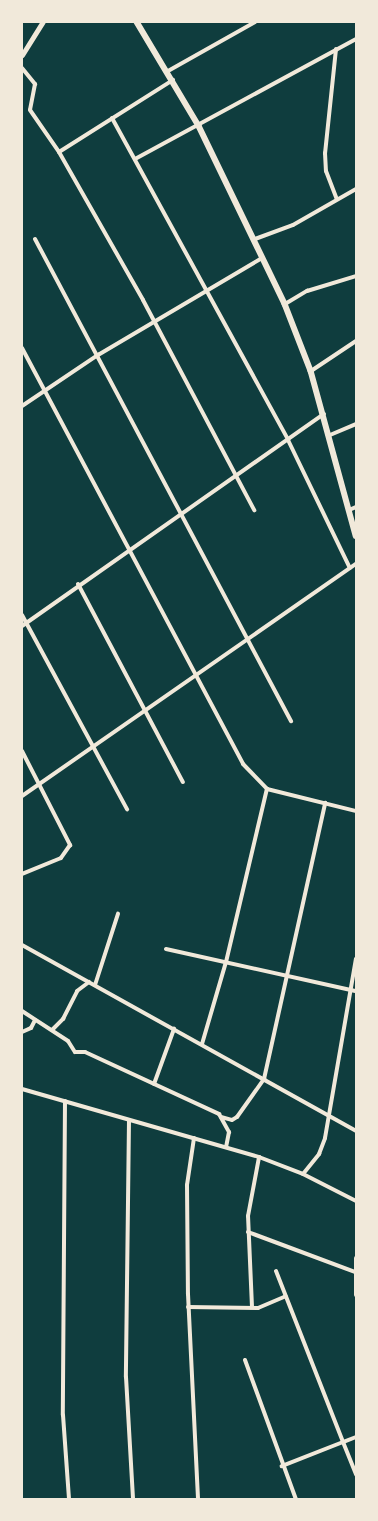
<!DOCTYPE html>
<style>
body{margin:0}
#map{position:relative;width:378px;height:1521px;overflow:hidden;background:#0f3d3e;font-family:"Varela Round",sans-serif}
div>[style]{position:absolute}
[style*='--x']{left:calc(var(--x)*1px);top:calc(var(--y)*1px);width:calc(var(--w)*1px);rotate:calc(var(--a)*1deg)}
.minor>*{height:4px;margin:-2px;padding:0 2px;transform-origin:2px;border-radius:2px;background:#f1e9da}
.tertiary>*{height:5px;margin:-2.5px;padding:0 2.5px;transform-origin:2.5px;border-radius:2.5px;background:#f1e9da}
.secondary>*{height:5.5px;margin:-2.75px;padding:0 2.75px;transform-origin:2.75px;border-radius:2.75px;background:#f1e9da}
span{translate:-50% -50%;white-space:nowrap;text-align:center;line-height:1.15;-webkit-text-stroke:4px #f1e9da;paint-order:stroke}
.frame{position:absolute;inset:0;border:23px solid #f1e9da;pointer-events:none}
</style>
<div id="map">
<div class="minor">
<i style="--x:336;--y:49;--w:105;--a:96"></i>
<i style="--x:325;--y:153;--w:18;--a:87"></i>
<i style="--x:326;--y:171;--w:30;--a:69"></i>
<i style="--x:22;--y:68;--w:21;--a:51"></i>
<i style="--x:35;--y:84;--w:26;--a:101"></i>
<i style="--x:30;--y:110;--w:51;--a:55.4"></i>
<i style="--x:59;--y:152;--w:135;--a:-32.3"></i>
<i style="--x:168;--y:71;--w:100;--a:-29.4"></i>
<i style="--x:112;--y:118;--w:367;--a:61.3"></i>
<i style="--x:288;--y:440;--w:142;--a:64.2"></i>
<i style="--x:59;--y:152;--w:170;--a:60.4"></i>
<i style="--x:143;--y:300;--w:238;--a:62.1"></i>
<i style="--x:135;--y:159;--w:251;--a:-28.5"></i>
<i style="--x:35;--y:239;--w:546;--a:62.03"></i>
<i style="--x:255;--y:239;--w:40;--a:-20.2"></i>
<i style="--x:293;--y:225;--w:73;--a:-29.7"></i>
<i style="--x:285;--y:304;--w:26;--a:-31"></i>
<i style="--x:307;--y:291;--w:51;--a:-17"></i>
<i style="--x:22;--y:348;--w:471;--a:62"></i>
<i style="--x:243;--y:764;--w:35;--a:46"></i>
<i style="--x:267;--y:789;--w:92;--a:13.9"></i>
<i style="--x:311;--y:371;--w:54;--a:-33.7"></i>
<i style="--x:22;--y:406;--w:92;--a:-33.9"></i>
<i style="--x:98;--y:355;--w:191;--a:-30.6"></i>
<i style="--x:330;--y:435;--w:28;--a:-23"></i>
<i style="--x:349;--y:510;--w:8;--a:-23"></i>
<i style="--x:78;--y:584;--w:224;--a:62.1"></i>
<i style="--x:22;--y:615;--w:221;--a:61.6"></i>
<i style="--x:22;--y:626;--w:369;--a:-35.1"></i>
<i style="--x:22;--y:751;--w:106;--a:62.9"></i>
<i style="--x:70;--y:845;--w:16;--a:125"></i>
<i style="--x:61;--y:858;--w:42;--a:157.7"></i>
<i style="--x:22;--y:796;--w:407;--a:-34.8"></i>
<i style="--x:22;--y:945;--w:382;--a:29.1"></i>
<i style="--x:166;--y:949;--w:195;--a:12.5"></i>
<i style="--x:95;--y:985;--w:75;--a:-72.1"></i>
<i style="--x:22;--y:1011;--w:55;--a:33.1"></i>
<i style="--x:68;--y:1041;--w:13;--a:58"></i>
<i style="--x:75;--y:1052;--w:10;--a:0"></i>
<i style="--x:85;--y:1052;--w:148;--a:24.8"></i>
<i style="--x:219;--y:1114;--w:21;--a:61"></i>
<i style="--x:229;--y:1132;--w:15;--a:101"></i>
<i style="--x:52;--y:1030;--w:16;--a:-45"></i>
<i style="--x:63;--y:1019;--w:31;--a:-63"></i>
<i style="--x:77;--y:991;--w:15;--a:-37"></i>
<i style="--x:22;--y:1032;--w:10;--a:-24"></i>
<i style="--x:31;--y:1028;--w:9;--a:-63"></i>
<i style="--x:202;--y:1044;--w:85;--a:-73.7"></i>
<i style="--x:226;--y:962;--w:178;--a:-76.7"></i>
<i style="--x:154;--y:1084;--w:59;--a:-70"></i>
<i style="--x:22;--y:1089;--w:247;--a:16"></i>
<i style="--x:259;--y:1157;--w:47;--a:21.1"></i>
<i style="--x:303;--y:1174;--w:59;--a:27"></i>
<i style="--x:65;--y:1101;--w:314;--a:90.4"></i>
<i style="--x:63;--y:1415;--w:84;--a:85.9"></i>
<i style="--x:221;--y:1117;--w:11;--a:15"></i>
<i style="--x:232;--y:1120;--w:6;--a:-31"></i>
<i style="--x:237;--y:1117;--w:47;--a:-54.6"></i>
<i style="--x:264;--y:1079;--w:283;--a:-77.5"></i>
<i style="--x:129;--y:1120;--w:257;--a:90.7"></i>
<i style="--x:126;--y:1377;--w:122;--a:86.7"></i>
<i style="--x:194;--y:1138;--w:48;--a:98.5"></i>
<i style="--x:187;--y:1185;--w:109;--a:89.5"></i>
<i style="--x:188;--y:1294;--w:205;--a:87.2"></i>
<i style="--x:303;--y:1174;--w:26;--a:-51"></i>
<i style="--x:319;--y:1154;--w:17;--a:-69"></i>
<i style="--x:325;--y:1138;--w:182;--a:-80.2"></i>
<i style="--x:248;--y:1232;--w:114;--a:20.5"></i>
<i style="--x:356;--y:1258;--w:37;--a:90"></i>
<i style="--x:276;--y:1271;--w:184;--a:68.6"></i>
<i style="--x:343;--y:1442;--w:66;--a:158.5"></i>
<i style="--x:188;--y:1307;--w:70;--a:0.8"></i>
<i style="--x:258;--y:1308;--w:30;--a:-23"></i>
<i style="--x:252;--y:1307;--w:91;--a:-92.5"></i>
<i style="--x:248;--y:1216;--w:60;--a:-79.4"></i>
<i style="--x:245;--y:1360;--w:148;--a:69.9"></i>
<i style="--x:356;--y:1437;--w:14;--a:159"></i>
<i style="--x:343;--y:1442;--w:35;--a:68"></i>
</div>
<div class="tertiary">
<i style="--x:22;--y:55;--w:39;--a:-58"></i>
</div>
<div class="secondary">
<i style="--x:137;--y:22;--w:121;--a:59.2"></i>
<i style="--x:199;--y:126;--w:198;--a:64.2"></i>
<i style="--x:285;--y:304;--w:72;--a:68.8"></i>
<i style="--x:311;--y:371;--w:171;--a:74.7"></i>
</div>
<div class="frame"></div>
</div>
